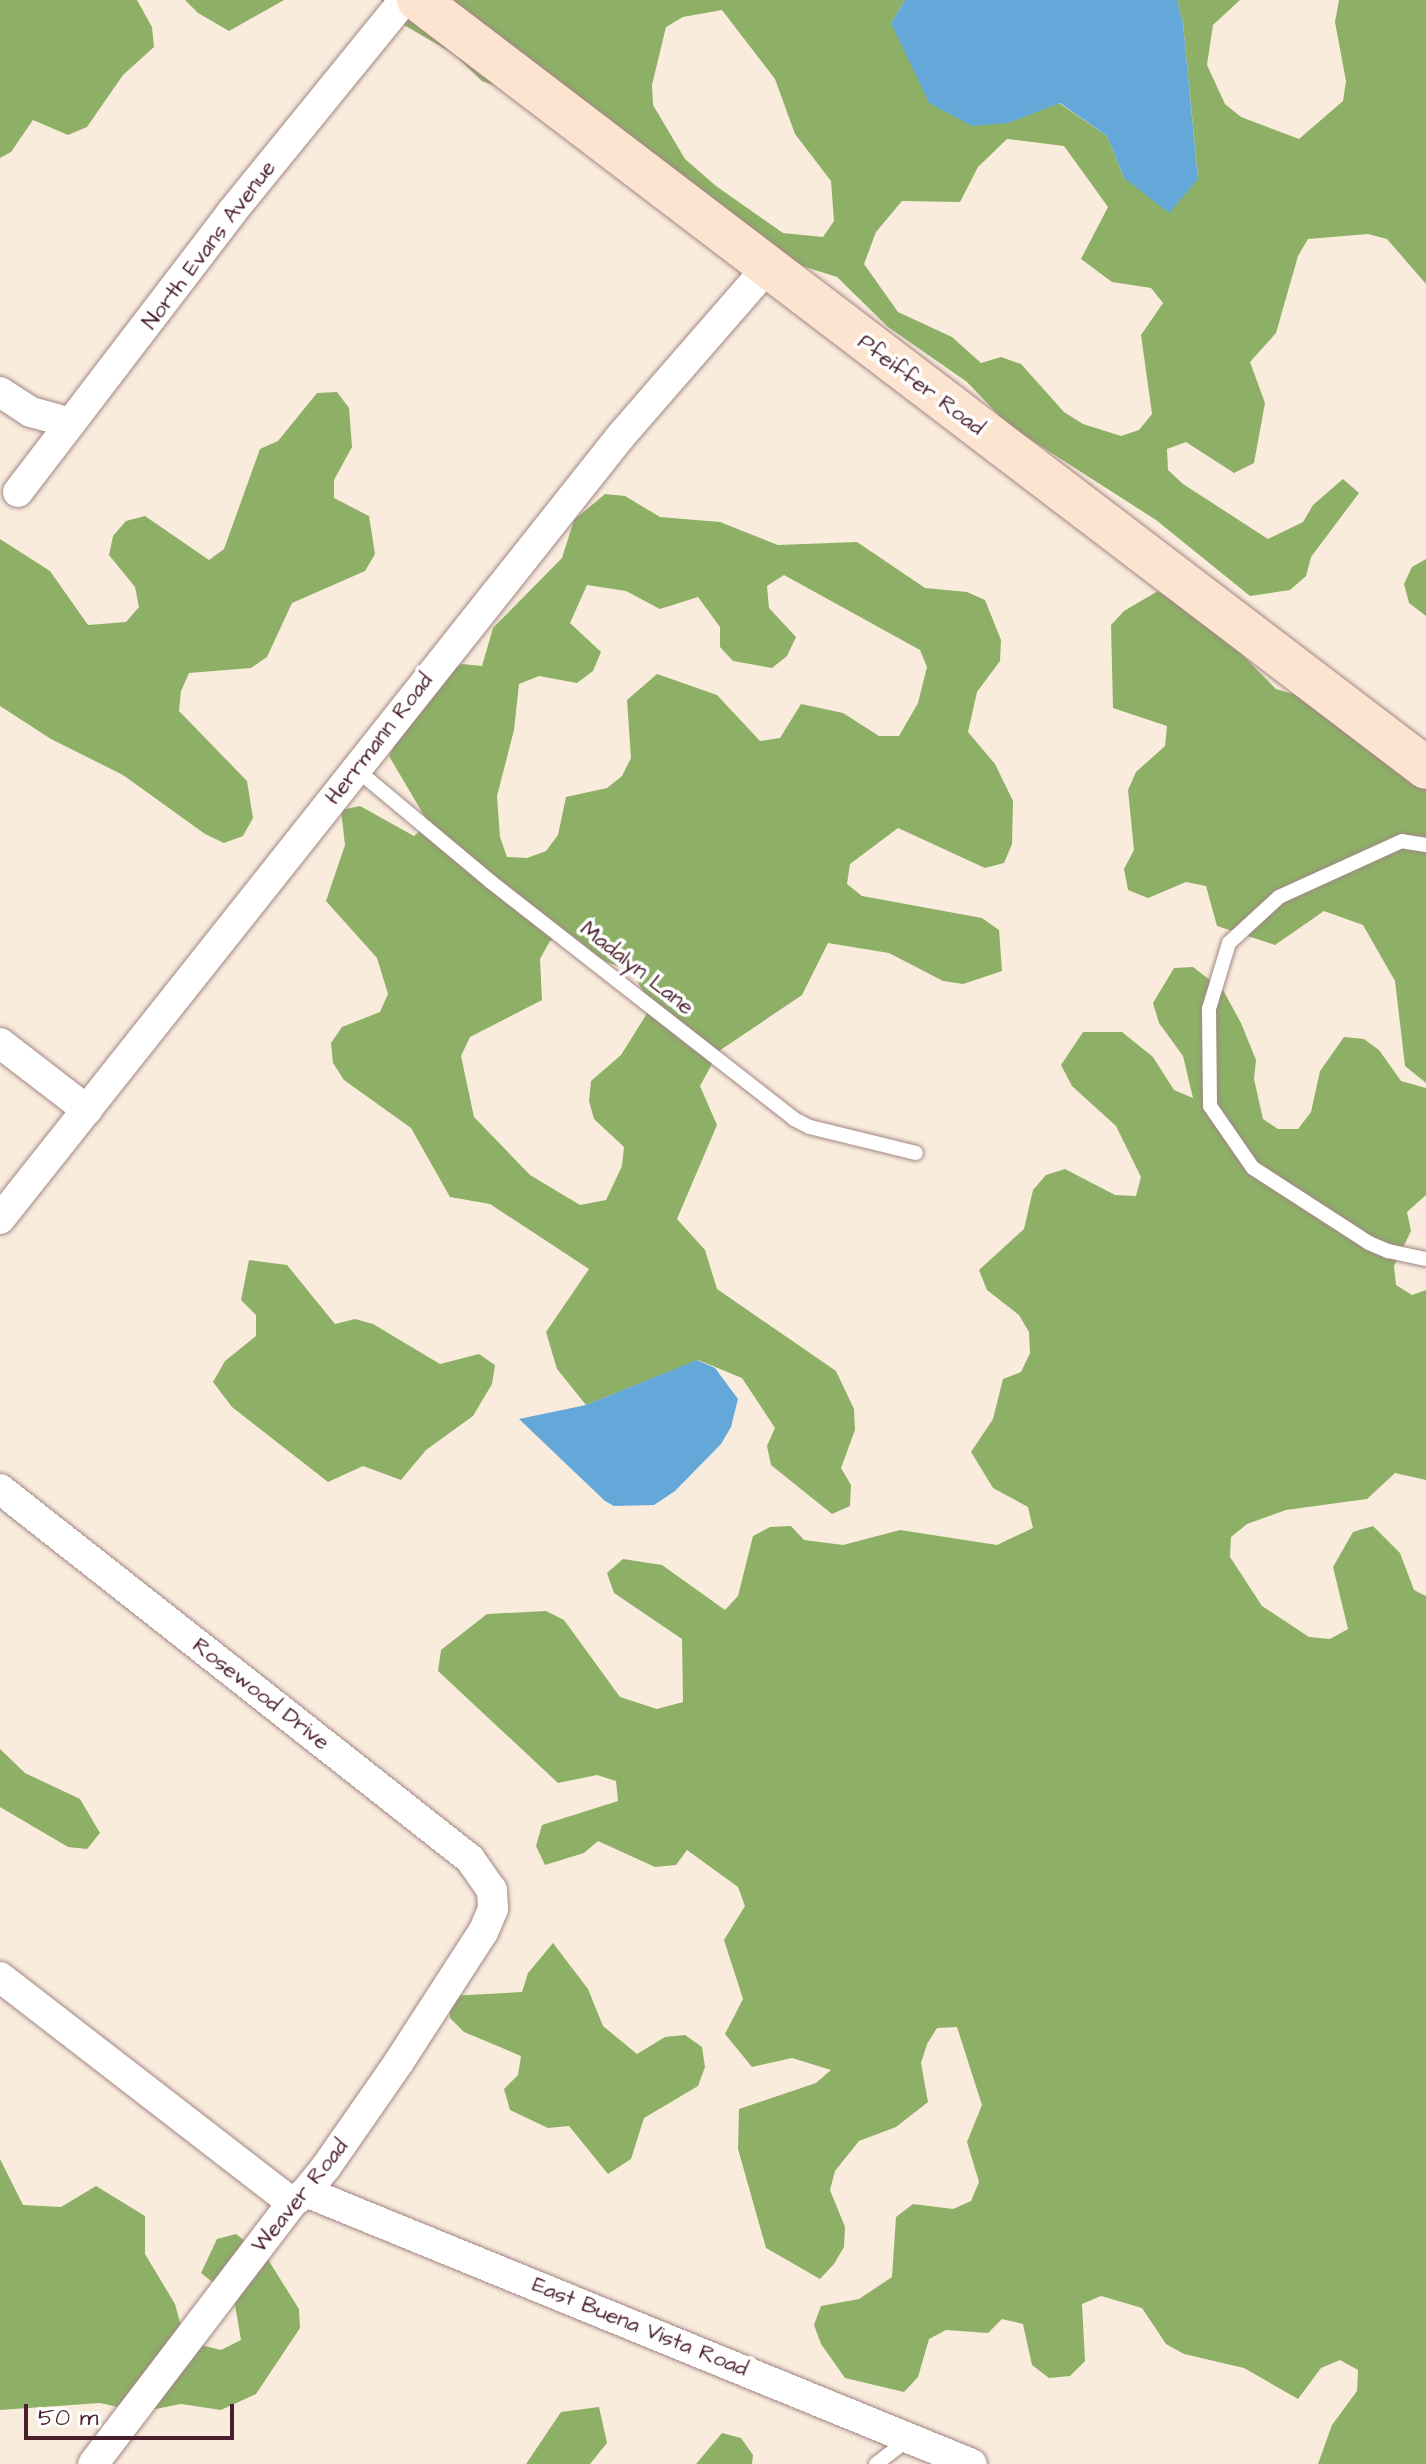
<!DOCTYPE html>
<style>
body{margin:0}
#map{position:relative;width:1426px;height:2464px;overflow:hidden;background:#faecdd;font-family:"Architects Daughter",sans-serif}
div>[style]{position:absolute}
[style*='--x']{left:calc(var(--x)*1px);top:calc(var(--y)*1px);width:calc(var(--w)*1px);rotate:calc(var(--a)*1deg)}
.forest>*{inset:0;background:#8db066}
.water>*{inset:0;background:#64a7d9}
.roads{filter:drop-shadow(0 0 2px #a28684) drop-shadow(0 0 2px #a28684)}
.lane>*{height:14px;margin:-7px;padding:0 7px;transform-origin:7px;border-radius:7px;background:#fff}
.street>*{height:30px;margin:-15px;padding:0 15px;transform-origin:15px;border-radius:15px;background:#fff}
.secondary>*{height:42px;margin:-21px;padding:0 21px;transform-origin:21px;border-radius:21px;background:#fde4d1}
span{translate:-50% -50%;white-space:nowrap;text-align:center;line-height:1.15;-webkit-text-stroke:7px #fff;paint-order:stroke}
.street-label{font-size:22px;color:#4a1f2b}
.scale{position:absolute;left:24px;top:2404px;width:210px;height:36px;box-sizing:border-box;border:4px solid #4a1f2b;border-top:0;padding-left:10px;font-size:24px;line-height:28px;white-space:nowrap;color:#4a1f2b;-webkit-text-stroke:6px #fff;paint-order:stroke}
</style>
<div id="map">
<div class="forest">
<i style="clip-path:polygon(0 0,137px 0,152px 27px,154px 47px,123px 75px,87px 127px,68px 135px,33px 120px,11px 152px,0 158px)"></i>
<i style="clip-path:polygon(185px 0,284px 0,229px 31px,198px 13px)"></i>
<i style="clip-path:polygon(evenodd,381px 0,905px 0,891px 23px,1008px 123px,1059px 103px,1107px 136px,1124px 178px,1198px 178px,1183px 23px,1177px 0,1240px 0,1213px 25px,1207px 65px,1225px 104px,1241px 117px,1299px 139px,1343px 101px,1346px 81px,1335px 22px,1339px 0,1426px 0,1426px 284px,1387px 239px,1368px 234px,1308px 239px,1298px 256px,1276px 333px,1250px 362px,1265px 403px,1254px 463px,1234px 473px,1186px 442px,1167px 449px,1168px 470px,1183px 484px,1268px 539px,1303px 522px,1313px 505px,1343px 479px,1359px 493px,1311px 557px,1306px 576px,1290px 590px,1250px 596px,1156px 520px,1008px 425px,967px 382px,888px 327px,837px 277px,780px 259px,591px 120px,482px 81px,454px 54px,404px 25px,381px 0,722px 10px,775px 79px,795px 134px,831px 181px,834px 221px,823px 237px,783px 233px,716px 186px,685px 159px,653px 105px,652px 85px,666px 27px,683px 17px,722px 10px,381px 0,1007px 139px,1064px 146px,1108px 207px,1081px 259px,1112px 282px,1151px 288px,1163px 303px,1141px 335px,1152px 414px,1139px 430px,1121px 436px,1083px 424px,1064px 412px,1021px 364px,1001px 357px,981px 363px,952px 337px,898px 312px,864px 264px,876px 232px,902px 201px,960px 202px,978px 167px,1007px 139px)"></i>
<i style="clip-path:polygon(337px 392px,349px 408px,352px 447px,334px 480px,334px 498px,369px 516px,375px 554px,365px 571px,292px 603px,267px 657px,251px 668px,189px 673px,181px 691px,179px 711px,247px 781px,253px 818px,243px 836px,224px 843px,205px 834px,123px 775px,51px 739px,0 706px,0 539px,50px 571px,88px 625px,126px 622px,139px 607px,135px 587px,109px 555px,113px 536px,126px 521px,145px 516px,209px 560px,224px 549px,260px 449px,278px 441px,317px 393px)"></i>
<i style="clip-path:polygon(evenodd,605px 494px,625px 496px,660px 517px,720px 522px,778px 545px,857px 542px,925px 588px,967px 592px,985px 600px,1001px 640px,1000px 661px,977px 692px,968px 732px,995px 764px,1013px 801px,1012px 844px,1004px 863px,985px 868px,898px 828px,850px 864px,847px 884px,862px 896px,982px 918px,999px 930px,1002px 971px,963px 984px,943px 981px,889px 953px,828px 943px,802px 995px,719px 1051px,700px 1086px,717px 1125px,677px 1219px,705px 1250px,717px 1289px,836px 1371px,854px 1409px,855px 1430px,841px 1468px,851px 1485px,850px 1506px,832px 1514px,771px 1465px,767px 1446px,775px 1428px,742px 1378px,698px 1360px,586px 1405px,557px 1369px,546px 1332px,589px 1269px,490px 1204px,450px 1197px,411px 1128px,344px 1080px,333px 1063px,331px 1043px,342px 1027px,380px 1012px,388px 994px,377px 958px,326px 901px,345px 845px,341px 810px,360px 806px,414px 836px,429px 824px,389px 756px,398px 738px,445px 673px,462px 664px,482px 666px,493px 628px,562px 558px,574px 520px,605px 494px,784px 575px,920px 650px,927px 667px,918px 703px,899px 736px,879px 736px,843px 713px,801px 704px,780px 738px,760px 741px,717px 695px,657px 674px,627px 700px,631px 758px,622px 776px,607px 788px,566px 797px,558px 835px,546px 851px,527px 858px,507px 857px,500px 837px,497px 796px,514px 730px,519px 684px,539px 676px,577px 683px,593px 671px,601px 652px,570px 623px,587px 585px,626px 591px,660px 609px,698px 597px,720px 627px,720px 647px,733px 661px,772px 668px,787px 656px,796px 637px,769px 608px,767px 586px,784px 575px,605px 494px,569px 934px,598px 958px,633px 973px,651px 1007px,621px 1055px,591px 1081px,589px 1101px,594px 1119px,624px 1147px,622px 1166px,606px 1200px,580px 1205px,530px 1175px,474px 1117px,461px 1056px,470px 1037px,542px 1000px,540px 959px,550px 941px,569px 934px)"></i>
<i style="clip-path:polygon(1426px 559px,1426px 616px,1409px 603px,1404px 584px,1412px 567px)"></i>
<i style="clip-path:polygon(1158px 591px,1221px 633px,1276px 689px,1313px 700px,1426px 784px,1426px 1083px,1405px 1066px,1395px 981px,1363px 925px,1324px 911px,1275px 945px,1217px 926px,1206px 886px,1186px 882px,1148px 898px,1128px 890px,1124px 869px,1134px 850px,1128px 790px,1136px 772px,1165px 746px,1167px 726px,1113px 708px,1111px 625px,1124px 611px)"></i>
<i style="clip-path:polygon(1193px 967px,1223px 990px,1241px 1023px,1256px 1060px,1254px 1079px,1263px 1119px,1278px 1129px,1298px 1129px,1311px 1112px,1320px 1071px,1344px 1037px,1364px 1039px,1379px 1050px,1401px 1081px,1426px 1088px,1426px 1195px,1407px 1212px,1411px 1231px,1394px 1266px,1396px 1285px,1412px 1295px,1426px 1290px,1426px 1480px,1395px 1473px,1367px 1499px,1286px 1510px,1247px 1524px,1231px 1537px,1230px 1557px,1262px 1606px,1309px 1637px,1330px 1639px,1348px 1629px,1333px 1567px,1353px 1532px,1373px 1526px,1400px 1553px,1414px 1590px,1426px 1596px,1426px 2464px,1318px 2464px,1332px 2425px,1357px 2391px,1358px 2370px,1340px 2360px,1321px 2368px,1298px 2399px,1244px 2368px,1184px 2354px,1166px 2344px,1142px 2308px,1101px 2296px,1082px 2304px,1085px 2361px,1070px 2376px,1049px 2378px,1032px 2365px,1023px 2324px,1002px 2319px,988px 2333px,946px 2330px,929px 2339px,918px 2377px,904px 2392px,845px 2378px,821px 2344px,814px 2325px,821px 2306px,859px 2299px,892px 2277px,896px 2217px,913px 2204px,953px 2209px,971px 2201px,979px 2182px,967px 2142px,982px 2105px,957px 2027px,937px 2028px,927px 2044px,921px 2063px,928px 2102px,896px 2127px,859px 2141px,835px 2171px,830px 2190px,845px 2227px,844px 2247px,834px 2264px,820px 2279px,766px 2248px,738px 2149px,739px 2109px,816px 2083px,831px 2070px,792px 2058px,752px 2067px,725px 2034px,743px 1999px,724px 1940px,745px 1906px,738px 1887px,687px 1850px,676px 1865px,655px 1867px,598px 1841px,584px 1853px,545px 1865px,536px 1846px,542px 1825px,618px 1801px,616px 1781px,597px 1775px,558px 1783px,438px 1671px,441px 1650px,487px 1614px,546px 1611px,564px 1620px,620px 1697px,657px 1709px,683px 1702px,682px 1639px,614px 1593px,607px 1573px,623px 1559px,662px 1565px,725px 1610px,738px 1596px,753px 1536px,770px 1527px,791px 1526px,804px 1540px,843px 1545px,900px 1530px,997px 1545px,1033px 1528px,1028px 1507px,993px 1488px,971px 1452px,993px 1419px,1003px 1379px,1021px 1372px,1030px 1353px,1029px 1332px,1019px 1315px,987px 1290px,979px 1270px,1024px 1229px,1033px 1190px,1046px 1175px,1065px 1169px,1115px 1195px,1136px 1196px,1141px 1177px,1116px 1126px,1072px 1086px,1061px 1065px,1083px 1032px,1122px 1032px,1153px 1057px,1174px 1090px,1193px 1098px,1183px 1056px,1159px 1023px,1153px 1003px,1174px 968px)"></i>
<i style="clip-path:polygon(249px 1260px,287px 1265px,335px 1324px,355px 1319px,373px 1324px,440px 1364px,479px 1354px,495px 1365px,492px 1384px,473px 1416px,426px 1450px,401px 1480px,363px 1466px,328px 1482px,232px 1407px,213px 1382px,225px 1361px,256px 1336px,256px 1315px,241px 1300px)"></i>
<i style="clip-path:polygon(0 1749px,25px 1773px,80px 1799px,100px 1833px,87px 1849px,68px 1847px,0 1807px)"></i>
<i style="clip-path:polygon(553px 1943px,588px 1989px,603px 2026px,637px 2054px,665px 2037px,685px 2035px,702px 2047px,705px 2067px,698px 2086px,644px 2118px,631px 2159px,608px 2174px,569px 2126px,548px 2128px,510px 2110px,504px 2089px,518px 2075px,521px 2056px,464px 2032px,450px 2018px,449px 1996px,522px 1992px,528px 1973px)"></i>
<i style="clip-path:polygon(0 2159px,23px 2205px,61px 2207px,96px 2186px,145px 2216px,145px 2254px,175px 2304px,185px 2341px,221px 2350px,241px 2340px,234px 2299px,201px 2273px,217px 2239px,236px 2234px,267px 2258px,299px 2309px,300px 2328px,256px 2394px,221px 2410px,181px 2404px,140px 2412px,100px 2403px,0 2410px)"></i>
<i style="clip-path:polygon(599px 2407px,607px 2443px,590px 2464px,526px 2464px,561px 2412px)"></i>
<i style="clip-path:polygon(722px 2433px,741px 2438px,753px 2455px,752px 2464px,696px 2464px)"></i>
</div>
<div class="water">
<i style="clip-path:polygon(905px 0,1177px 0,1183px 23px,1198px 179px,1169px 213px,1124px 178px,1107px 136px,1060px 103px,1008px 123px,972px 126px,929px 103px,891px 23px)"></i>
<i style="clip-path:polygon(697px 1360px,715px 1368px,738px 1399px,731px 1427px,721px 1444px,675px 1491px,654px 1505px,614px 1506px,605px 1501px,519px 1419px,586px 1405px)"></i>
</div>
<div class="roads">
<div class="lane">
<i style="--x:356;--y:769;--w:176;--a:39.9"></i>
<i style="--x:491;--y:882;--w:385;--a:38"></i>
<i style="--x:794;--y:1119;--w:18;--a:27"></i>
<i style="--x:810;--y:1127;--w:109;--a:13.8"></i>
<i style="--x:1426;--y:845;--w:24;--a:-171"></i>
<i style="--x:1402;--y:841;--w:135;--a:155.5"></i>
<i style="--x:1279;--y:897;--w:68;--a:137.4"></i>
<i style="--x:1229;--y:943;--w:69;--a:106.9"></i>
<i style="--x:1209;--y:1009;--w:97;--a:89.4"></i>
<i style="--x:1210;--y:1106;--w:75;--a:55.3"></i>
<i style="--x:1253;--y:1168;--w:138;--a:32.9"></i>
<i style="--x:1369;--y:1243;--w:21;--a:23"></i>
<i style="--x:1388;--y:1251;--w:39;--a:12"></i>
<i style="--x:876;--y:2464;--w:43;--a:-37.4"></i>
</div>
<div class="street">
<i style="--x:0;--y:392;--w:37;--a:33"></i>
<i style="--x:31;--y:412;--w:41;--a:15.4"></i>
<i style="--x:18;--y:492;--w:351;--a:-52.6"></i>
<i style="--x:231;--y:213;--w:274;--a:-50.9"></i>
<i style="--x:0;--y:1043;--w:110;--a:37.6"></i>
<i style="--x:0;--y:1219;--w:998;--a:-51.59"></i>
<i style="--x:620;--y:437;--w:225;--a:-49"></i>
<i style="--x:0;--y:1489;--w:598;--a:38.21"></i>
<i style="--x:470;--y:1859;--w:38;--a:55"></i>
<i style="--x:492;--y:1890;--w:19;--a:87"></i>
<i style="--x:493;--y:1909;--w:25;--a:113"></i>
<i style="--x:483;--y:1932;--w:155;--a:122.9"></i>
<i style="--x:399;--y:2062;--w:128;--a:124.8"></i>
<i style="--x:326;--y:2167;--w:32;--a:129"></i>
<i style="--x:306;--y:2192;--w:18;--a:142"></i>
<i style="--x:292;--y:2203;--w:328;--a:127.3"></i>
<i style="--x:0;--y:1977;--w:369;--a:37.7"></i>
<i style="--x:306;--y:2192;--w:719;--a:22.22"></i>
</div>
<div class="secondary">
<i style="--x:418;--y:0;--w:1267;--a:37.3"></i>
</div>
</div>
<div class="street-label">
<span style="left:209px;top:245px;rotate:-53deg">North Evans Avenue</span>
<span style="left:921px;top:385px;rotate:37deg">Pfeiffer Road</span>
<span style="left:379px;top:739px;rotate:-52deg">Herrmann Road</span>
<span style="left:637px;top:968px;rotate:38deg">Madalyn Lane</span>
<span style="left:261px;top:1694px;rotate:38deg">Rosewood Drive</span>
<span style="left:300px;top:2196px;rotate:-51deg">Weaver Road</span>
<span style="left:640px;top:2327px;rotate:22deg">East Buena Vista Road</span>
</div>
<div class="scale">50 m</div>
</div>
